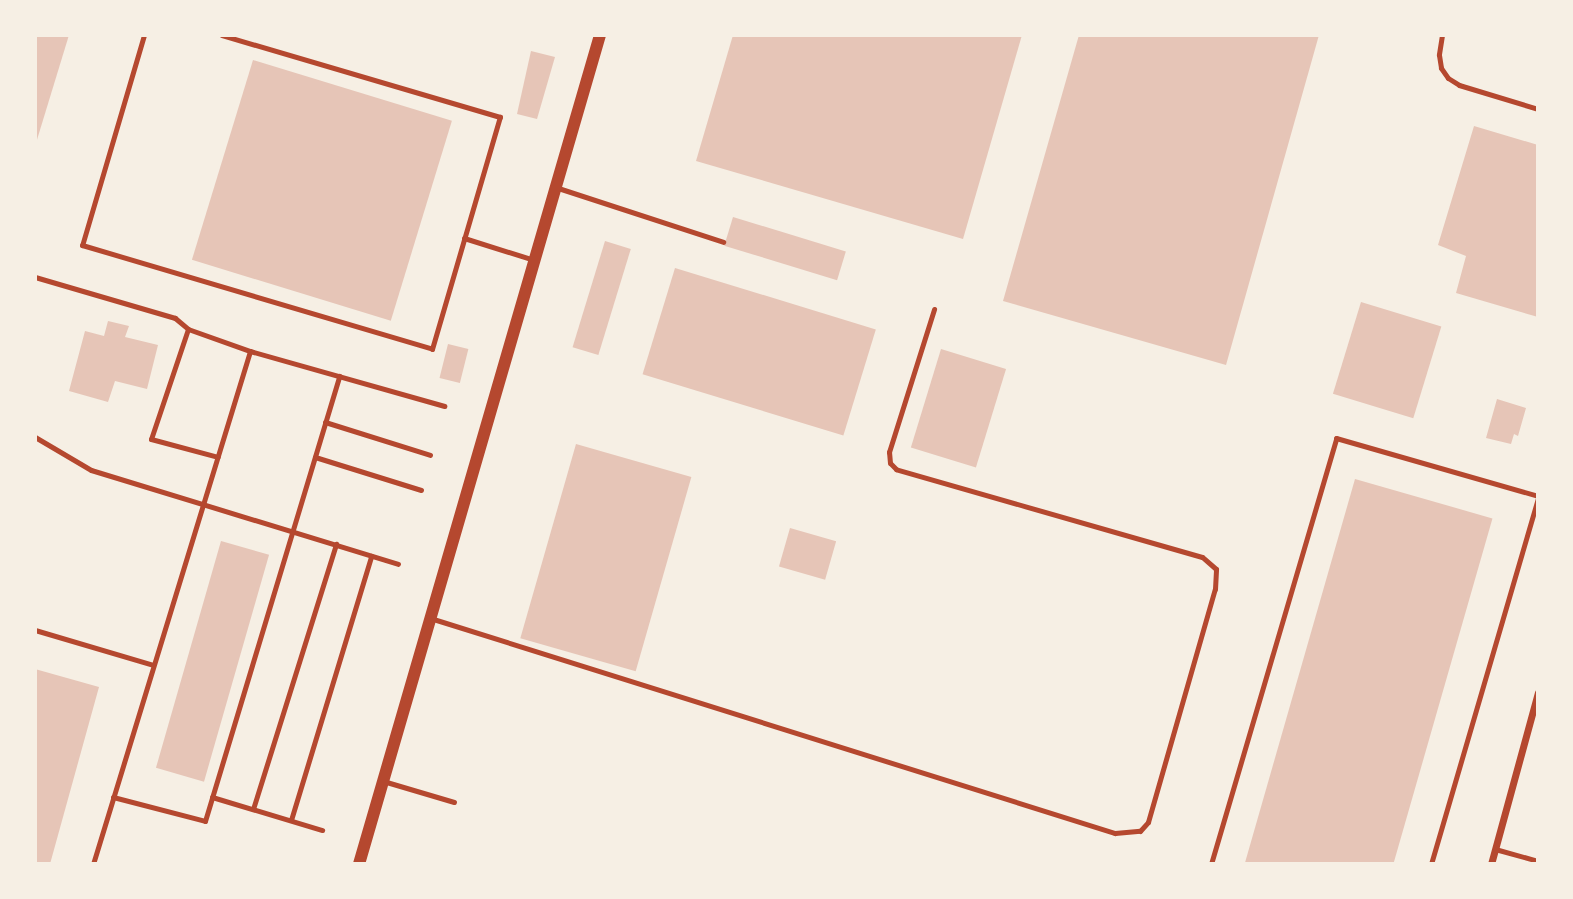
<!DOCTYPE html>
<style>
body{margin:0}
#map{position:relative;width:1573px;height:899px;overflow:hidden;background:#f6efe4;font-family:"Archivo Narrow",sans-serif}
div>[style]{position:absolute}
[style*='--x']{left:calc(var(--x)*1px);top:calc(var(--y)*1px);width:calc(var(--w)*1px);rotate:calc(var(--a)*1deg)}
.building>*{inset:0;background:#e6c5b7;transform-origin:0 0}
.service>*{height:5px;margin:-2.5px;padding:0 2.5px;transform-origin:2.5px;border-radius:2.5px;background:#b5482f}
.minor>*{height:7px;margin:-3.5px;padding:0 3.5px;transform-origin:3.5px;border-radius:3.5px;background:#b5482f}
.tertiary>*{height:12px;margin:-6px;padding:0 6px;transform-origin:6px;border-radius:6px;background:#b5482f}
span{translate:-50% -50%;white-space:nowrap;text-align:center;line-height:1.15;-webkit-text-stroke:5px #f6efe4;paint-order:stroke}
.frame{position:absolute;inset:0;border:37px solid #f6efe4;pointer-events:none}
</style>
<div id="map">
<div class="building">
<i style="clip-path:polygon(35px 35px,69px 35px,36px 143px,35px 142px)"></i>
<i style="clip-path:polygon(733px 35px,1022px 35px,963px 239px,696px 161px)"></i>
<i style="clip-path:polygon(1079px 35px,1319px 35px,1226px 365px,1003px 301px)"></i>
<i style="clip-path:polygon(531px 51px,555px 57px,537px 119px,517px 114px)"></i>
<i style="left:253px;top:60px;width:208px;height:209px;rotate:17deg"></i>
<i style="clip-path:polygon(1474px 126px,1538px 145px,1538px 317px,1456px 293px,1466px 256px,1438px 245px)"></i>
<i style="left:733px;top:217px;width:118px;height:30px;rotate:17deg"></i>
<i style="left:605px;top:241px;width:27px;height:111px;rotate:17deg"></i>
<i style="left:675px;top:268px;width:210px;height:111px;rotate:17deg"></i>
<i style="left:1361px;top:302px;width:84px;height:96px;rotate:17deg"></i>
<i style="clip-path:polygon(108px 321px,129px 326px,125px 337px,158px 345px,147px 389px,115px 381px,108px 402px,69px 391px,85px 331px,104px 336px)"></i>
<i style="left:448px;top:344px;width:21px;height:35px;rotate:14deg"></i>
<i style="left:941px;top:349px;width:68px;height:103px;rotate:17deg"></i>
<i style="clip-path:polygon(1497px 399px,1526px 408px,1518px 436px,1514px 434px,1511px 444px,1486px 438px)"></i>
<i style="left:576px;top:444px;width:120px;height:202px;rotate:16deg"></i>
<i style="left:1355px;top:479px;width:143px;height:401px;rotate:16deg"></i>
<i style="left:790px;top:528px;width:48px;height:40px;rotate:16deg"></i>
<i style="left:221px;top:541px;width:50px;height:236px;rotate:16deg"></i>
<i style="clip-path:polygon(35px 669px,99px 687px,50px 864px,35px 864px)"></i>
</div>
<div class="service">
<i style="--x:144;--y:35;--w:219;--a:106.4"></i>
<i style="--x:82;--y:245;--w:365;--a:16.5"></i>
<i style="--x:432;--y:349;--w:242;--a:-73.7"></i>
<i style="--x:500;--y:117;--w:290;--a:-163.6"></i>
<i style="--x:1442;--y:35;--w:20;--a:99"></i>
<i style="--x:1439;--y:55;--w:13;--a:81"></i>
<i style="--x:1441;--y:68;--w:12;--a:55"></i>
<i style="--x:1448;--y:78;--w:13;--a:32"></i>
<i style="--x:1459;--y:85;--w:83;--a:16.9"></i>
<i style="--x:555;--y:187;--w:177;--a:18.1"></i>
<i style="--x:464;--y:238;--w:73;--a:17.4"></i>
<i style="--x:35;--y:277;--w:146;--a:16.3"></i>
<i style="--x:175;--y:318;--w:17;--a:40"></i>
<i style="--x:188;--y:329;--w:66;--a:19.5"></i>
<i style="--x:250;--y:351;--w:202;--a:15.8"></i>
<i style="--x:188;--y:329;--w:116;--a:108.6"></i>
<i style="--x:151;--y:439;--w:69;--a:15"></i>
<i style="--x:325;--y:422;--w:110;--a:17.4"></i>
<i style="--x:35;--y:437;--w:65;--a:30.5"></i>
<i style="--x:91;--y:470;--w:321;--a:17"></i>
<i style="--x:315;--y:457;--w:111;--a:17.3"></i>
<i style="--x:430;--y:618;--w:718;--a:17.43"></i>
<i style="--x:1115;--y:833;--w:25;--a:-5"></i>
<i style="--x:1140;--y:831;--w:12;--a:-48"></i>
<i style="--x:1148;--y:822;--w:242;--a:-74"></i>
<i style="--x:1215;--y:589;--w:20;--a:-87"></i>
<i style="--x:1216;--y:569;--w:18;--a:-139"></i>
<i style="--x:1202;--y:557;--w:318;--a:-164"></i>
<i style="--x:896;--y:469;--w:8;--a:-135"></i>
<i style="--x:890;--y:463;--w:11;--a:-95"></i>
<i style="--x:889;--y:452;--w:150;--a:-72.5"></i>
<i style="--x:35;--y:630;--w:123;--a:16.5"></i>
<i style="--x:383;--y:781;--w:74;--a:16.5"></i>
<i style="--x:113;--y:797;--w:95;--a:14.6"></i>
<i style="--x:205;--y:821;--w:465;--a:-73.2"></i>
<i style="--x:212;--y:797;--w:115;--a:16.7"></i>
<i style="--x:253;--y:809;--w:278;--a:-72.6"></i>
<i style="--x:291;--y:820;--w:276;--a:-73.1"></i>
<i style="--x:1495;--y:849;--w:45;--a:15.6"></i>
<i style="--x:93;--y:864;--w:536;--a:-72.98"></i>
<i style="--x:1211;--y:864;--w:444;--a:-73.6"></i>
<i style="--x:1336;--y:438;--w:210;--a:16"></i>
<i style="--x:1431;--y:864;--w:382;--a:-73.7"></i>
</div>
<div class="minor">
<i style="--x:1491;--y:864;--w:178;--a:-74.7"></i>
</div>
<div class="tertiary">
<i style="--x:359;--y:864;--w:863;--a:-73.79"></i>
</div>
<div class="frame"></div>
</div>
